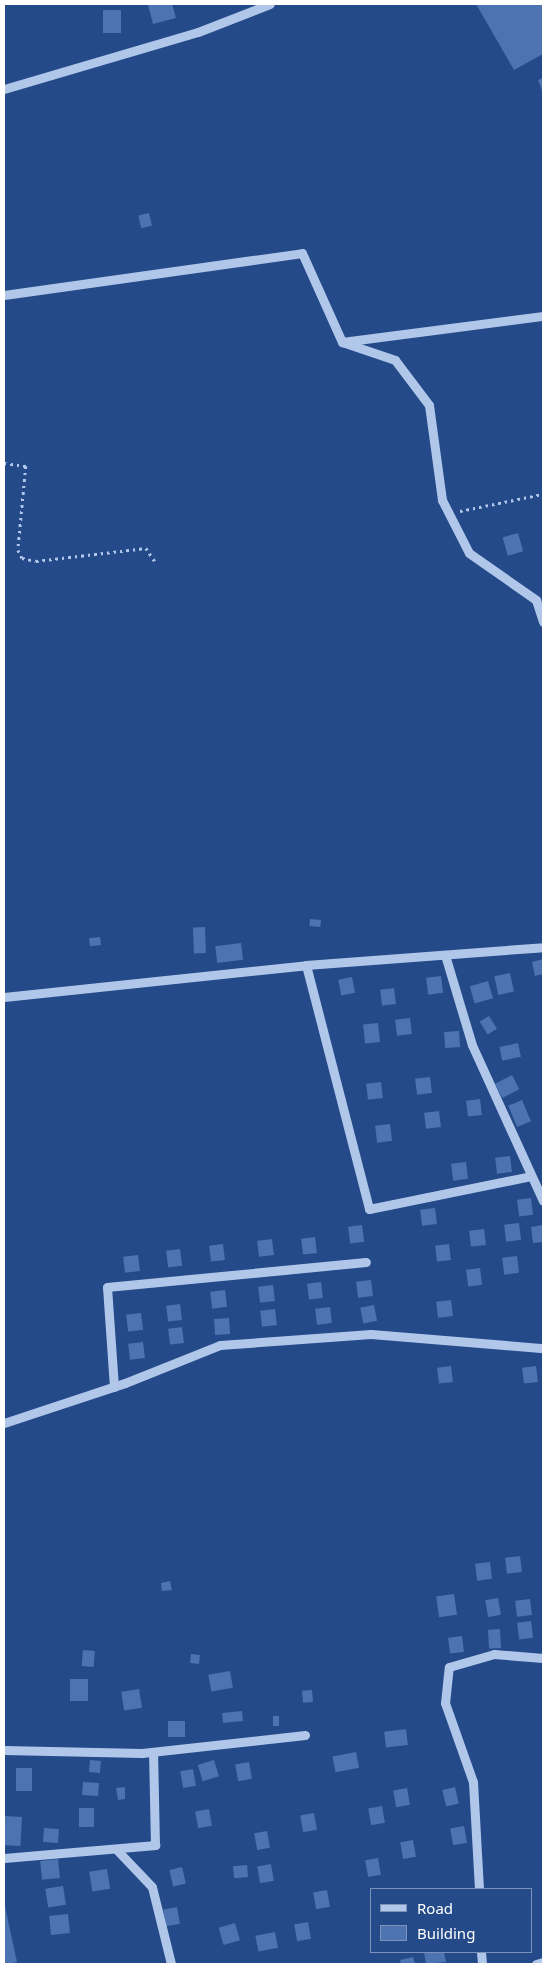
<!DOCTYPE html>
<style>
body{margin:0}
#map{position:relative;width:547px;height:1968px;overflow:hidden;background:#244a89;font-family:"Noto Sans",sans-serif}
div>[style]{position:absolute}
[style*='--x']{left:calc(var(--x)*1px);top:calc(var(--y)*1px);width:calc(var(--w)*1px);rotate:calc(var(--a)*1deg)}
.building>*{inset:0;background:#4d73b1;transform-origin:0 0}
.path>*{height:2.5px;margin-top:-1.25px;transform-origin:0;background:repeating-linear-gradient(90deg,#b1c7ea 0 2.5px,transparent 0 6.5px)}
.minor>*{height:9px;margin:-4.5px;padding:0 4.5px;transform-origin:4.5px;border-radius:4.5px;background:#b1c7ea}
span{translate:-50% -50%;white-space:nowrap;text-align:center;line-height:1.15;-webkit-text-stroke:4.5px #244a89;paint-order:stroke}
.frame{position:absolute;inset:0;border:5px solid #fff;pointer-events:none}
.legend{position:absolute;left:370px;top:1888px;width:162px;height:65px;box-sizing:border-box;background:#244a89;border:1px solid #7c92b8;margin:0;padding:6px 9px;list-style:none;font-size:15px;color:#fff}
.legend li{display:flex;align-items:center;gap:10px;height:25px}
.legend b{width:25px;border:1px solid #7c92b8}
</style>
<div id="map">
<div class="building">
<i style="clip-path:polygon(172px 4px,176px 18px,153px 24px,148px 5px)"></i>
<i style="clip-path:polygon(476px 4px,543px 4px,543px 54px,514px 70px)"></i>
<i style="left:103px;top:10px;width:18px;height:23px"></i>
<i style="clip-path:polygon(543px 78px,543px 93px,538px 80px)"></i>
<i style="left:149px;top:213px;width:13px;height:11px;rotate:77deg"></i>
<i style="left:518px;top:533px;width:19px;height:16px;rotate:74deg"></i>
<i style="left:310px;top:919px;width:11px;height:7px;rotate:5deg"></i>
<i style="left:205px;top:927px;width:26px;height:12px;rotate:88deg"></i>
<i style="left:100px;top:937px;width:8px;height:11px;rotate:83deg"></i>
<i style="left:241px;top:943px;width:17px;height:26px;rotate:83deg"></i>
<i style="clip-path:polygon(543px 959px,543px 974px,535px 976px,532px 962px)"></i>
<i style="left:510px;top:973px;width:19px;height:16px;rotate:78deg"></i>
<i style="left:441px;top:976px;width:17px;height:15px;rotate:83deg"></i>
<i style="left:352px;top:977px;width:16px;height:14px;rotate:79deg"></i>
<i style="left:488px;top:981px;width:18px;height:19px;rotate:74deg"></i>
<i style="left:394px;top:988px;width:16px;height:14px;rotate:83deg"></i>
<i style="left:489px;top:1016px;width:15px;height:11px;rotate:58deg"></i>
<i style="left:410px;top:1018px;width:16px;height:15px;rotate:83deg"></i>
<i style="left:378px;top:1023px;width:19px;height:15px;rotate:84deg"></i>
<i style="left:459px;top:1031px;width:16px;height:15px;rotate:86deg"></i>
<i style="left:518px;top:1043px;width:14px;height:19px;rotate:78deg"></i>
<i style="left:512px;top:1075px;width:16px;height:19px;rotate:63deg"></i>
<i style="left:430px;top:1077px;width:16px;height:15px;rotate:83deg"></i>
<i style="left:381px;top:1082px;width:16px;height:15px;rotate:83deg"></i>
<i style="left:480px;top:1099px;width:16px;height:14px;rotate:83deg"></i>
<i style="left:522px;top:1100px;width:23px;height:15px;rotate:67deg"></i>
<i style="left:439px;top:1111px;width:16px;height:15px;rotate:83deg"></i>
<i style="left:390px;top:1124px;width:17px;height:15px;rotate:83deg"></i>
<i style="left:510px;top:1156px;width:16px;height:15px;rotate:83deg"></i>
<i style="left:466px;top:1162px;width:17px;height:15px;rotate:83deg"></i>
<i style="left:531px;top:1198px;width:17px;height:14px;rotate:83deg"></i>
<i style="left:435px;top:1208px;width:16px;height:15px;rotate:83deg"></i>
<i style="left:519px;top:1223px;width:17px;height:15px;rotate:83deg"></i>
<i style="left:362px;top:1225px;width:17px;height:14px;rotate:83deg"></i>
<i style="clip-path:polygon(543px 1225px,543px 1242px,533px 1243px,531px 1227px)"></i>
<i style="left:484px;top:1229px;width:16px;height:15px;rotate:83deg"></i>
<i style="left:315px;top:1237px;width:16px;height:14px;rotate:83deg"></i>
<i style="left:272px;top:1239px;width:16px;height:15px;rotate:83deg"></i>
<i style="left:223px;top:1244px;width:16px;height:14px;rotate:83deg"></i>
<i style="left:449px;top:1244px;width:16px;height:14px;rotate:83deg"></i>
<i style="left:180px;top:1249px;width:17px;height:14px;rotate:83deg"></i>
<i style="left:138px;top:1255px;width:16px;height:15px;rotate:83deg"></i>
<i style="left:517px;top:1256px;width:17px;height:15px;rotate:83deg"></i>
<i style="left:480px;top:1268px;width:17px;height:14px;rotate:83deg"></i>
<i style="left:371px;top:1280px;width:16px;height:15px;rotate:83deg"></i>
<i style="left:321px;top:1282px;width:16px;height:14px;rotate:83deg"></i>
<i style="left:273px;top:1285px;width:16px;height:15px;rotate:83deg"></i>
<i style="left:225px;top:1290px;width:17px;height:15px;rotate:83deg"></i>
<i style="left:451px;top:1300px;width:16px;height:15px;rotate:83deg"></i>
<i style="left:180px;top:1304px;width:16px;height:14px;rotate:83deg"></i>
<i style="left:374px;top:1305px;width:16px;height:14px;rotate:79deg"></i>
<i style="left:330px;top:1307px;width:16px;height:15px;rotate:83deg"></i>
<i style="left:275px;top:1309px;width:16px;height:15px;rotate:83deg"></i>
<i style="left:141px;top:1313px;width:17px;height:15px;rotate:83deg"></i>
<i style="left:229px;top:1318px;width:16px;height:15px;rotate:86deg"></i>
<i style="left:182px;top:1327px;width:16px;height:14px;rotate:83deg"></i>
<i style="left:143px;top:1342px;width:16px;height:15px;rotate:83deg"></i>
<i style="left:451px;top:1366px;width:16px;height:14px;rotate:83deg"></i>
<i style="left:536px;top:1366px;width:16px;height:14px;rotate:83deg"></i>
<i style="left:520px;top:1556px;width:16px;height:15px;rotate:83deg"></i>
<i style="left:490px;top:1562px;width:17px;height:15px;rotate:83deg"></i>
<i style="clip-path:polygon(170px 1581px,172px 1590px,162px 1591px,161px 1583px)"></i>
<i style="left:454px;top:1594px;width:21px;height:18px;rotate:82deg"></i>
<i style="left:498px;top:1598px;width:17px;height:13px;rotate:80deg"></i>
<i style="left:530px;top:1599px;width:16px;height:15px;rotate:83deg"></i>
<i style="left:531px;top:1621px;width:17px;height:14px;rotate:83deg"></i>
<i style="left:500px;top:1629px;width:19px;height:12px;rotate:87deg"></i>
<i style="left:462px;top:1636px;width:16px;height:14px;rotate:83deg"></i>
<i style="left:83px;top:1650px;width:12px;height:16px;rotate:5deg"></i>
<i style="left:191px;top:1654px;width:9px;height:9px;rotate:6deg"></i>
<i style="left:230px;top:1671px;width:17px;height:22px;rotate:80deg"></i>
<i style="left:70px;top:1679px;width:18px;height:22px"></i>
<i style="left:139px;top:1689px;width:19px;height:18px;rotate:81deg"></i>
<i style="left:312px;top:1690px;width:12px;height:10px;rotate:85deg"></i>
<i style="left:242px;top:1711px;width:10px;height:20px;rotate:84deg"></i>
<i style="left:273px;top:1716px;width:6px;height:10px"></i>
<i style="left:168px;top:1721px;width:17px;height:16px"></i>
<i style="left:406px;top:1729px;width:16px;height:22px;rotate:83deg"></i>
<i style="left:356px;top:1752px;width:16px;height:24px;rotate:79deg"></i>
<i style="left:90px;top:1760px;width:11px;height:12px;rotate:5deg"></i>
<i style="left:214px;top:1760px;width:17px;height:17px;rotate:73deg"></i>
<i style="left:249px;top:1762px;width:17px;height:14px;rotate:80deg"></i>
<i style="left:16px;top:1768px;width:16px;height:23px"></i>
<i style="left:193px;top:1769px;width:17px;height:13px;rotate:80deg"></i>
<i style="left:83px;top:1782px;width:16px;height:13px;rotate:4deg"></i>
<i style="clip-path:polygon(125px 1787px,125px 1799px,118px 1800px,116px 1788px)"></i>
<i style="left:455px;top:1787px;width:17px;height:13px;rotate:77deg"></i>
<i style="left:407px;top:1788px;width:17px;height:14px;rotate:80deg"></i>
<i style="left:382px;top:1806px;width:17px;height:14px;rotate:80deg"></i>
<i style="left:79px;top:1808px;width:15px;height:19px"></i>
<i style="left:209px;top:1809px;width:17px;height:14px;rotate:80deg"></i>
<i style="left:314px;top:1813px;width:17px;height:14px;rotate:80deg"></i>
<i style="left:4px;top:1816px;width:18px;height:29px;rotate:3deg"></i>
<i style="left:464px;top:1826px;width:17px;height:14px;rotate:80deg"></i>
<i style="left:44px;top:1828px;width:15px;height:14px;rotate:4deg"></i>
<i style="left:267px;top:1831px;width:17px;height:13px;rotate:80deg"></i>
<i style="left:413px;top:1840px;width:17px;height:13px;rotate:80deg"></i>
<i style="left:378px;top:1858px;width:17px;height:13px;rotate:80deg"></i>
<i style="left:58px;top:1859px;width:19px;height:18px;rotate:84deg"></i>
<i style="left:271px;top:1864px;width:17px;height:14px;rotate:80deg"></i>
<i style="left:247px;top:1865px;width:12px;height:14px;rotate:85deg"></i>
<i style="left:182px;top:1867px;width:17px;height:13px;rotate:77deg"></i>
<i style="left:107px;top:1869px;width:20px;height:18px;rotate:81deg"></i>
<i style="left:63px;top:1886px;width:19px;height:18px;rotate:81deg"></i>
<i style="left:327px;top:1890px;width:17px;height:14px;rotate:80deg"></i>
<i style="clip-path:polygon(4px 1902px,17px 1962px,7px 1964px,4px 1964px)"></i>
<i style="left:177px;top:1907px;width:17px;height:14px;rotate:80deg"></i>
<i style="left:68px;top:1914px;width:19px;height:19px;rotate:84deg"></i>
<i style="left:308px;top:1922px;width:17px;height:14px;rotate:80deg"></i>
<i style="left:235px;top:1923px;width:18px;height:17px;rotate:74deg"></i>
<i style="left:275px;top:1932px;width:16px;height:20px;rotate:79deg"></i>
<i style="clip-path:polygon(424px 1952px,444px 1952px,446px 1962px,426px 1964px)"></i>
<i style="clip-path:polygon(413px 1957px,415px 1964px,401px 1964px,400px 1960px)"></i>
</div>
<div class="path">
<i style="--x:4;--y:463;--w:22;--a:8"></i>
<i style="--x:26;--y:466;--w:84;--a:95.4"></i>
<i style="--x:18;--y:550;--w:9;--a:63"></i>
<i style="--x:22;--y:558;--w:14;--a:12"></i>
<i style="--x:36;--y:561;--w:111;--a:-6.7"></i>
<i style="--x:146;--y:548;--w:18;--a:56"></i>
<i style="--x:460;--y:511;--w:85;--a:-11.6"></i>
</div>
<div class="minor">
<i style="--x:4;--y:89;--w:202;--a:-16.4"></i>
<i style="--x:198;--y:32;--w:77;--a:-21.3"></i>
<i style="--x:4;--y:295;--w:301;--a:-8"></i>
<i style="--x:302;--y:253;--w:98;--a:65.8"></i>
<i style="--x:342;--y:342;--w:203;--a:-7.4"></i>
<i style="--x:345;--y:343;--w:53;--a:18.8"></i>
<i style="--x:395;--y:360;--w:56;--a:52.9"></i>
<i style="--x:429;--y:405;--w:96;--a:82.2"></i>
<i style="--x:442;--y:500;--w:59;--a:63"></i>
<i style="--x:469;--y:553;--w:82;--a:35"></i>
<i style="--x:536;--y:600;--w:23;--a:72"></i>
<i style="--x:445;--y:955;--w:94;--a:73.3"></i>
<i style="--x:472;--y:1045;--w:171;--a:65.5"></i>
<i style="--x:306;--y:965;--w:252;--a:75.5"></i>
<i style="--x:369;--y:1209;--w:165;--a:-11.5"></i>
<i style="--x:4;--y:997;--w:304;--a:-6"></i>
<i style="--x:306;--y:965;--w:238;--a:-4.3"></i>
<i style="--x:114;--y:1387;--w:100;--a:-94"></i>
<i style="--x:107;--y:1287;--w:260;--a:-5.5"></i>
<i style="--x:4;--y:1423;--w:127;--a:-18.3"></i>
<i style="--x:125;--y:1383;--w:102;--a:-21.8"></i>
<i style="--x:220;--y:1345;--w:151;--a:-4.2"></i>
<i style="--x:371;--y:1334;--w:173;--a:4.7"></i>
<i style="--x:4;--y:1750;--w:138;--a:1.2"></i>
<i style="--x:142;--y:1753;--w:164;--a:-6.3"></i>
<i style="--x:116;--y:1849;--w:52;--a:46.5"></i>
<i style="--x:152;--y:1887;--w:79;--a:76.1"></i>
<i style="--x:4;--y:1858;--w:152;--a:-4.9"></i>
<i style="--x:155;--y:1845;--w:93;--a:-91.2"></i>
<i style="--x:479;--y:1889;--w:107;--a:-93.2"></i>
<i style="--x:473;--y:1782;--w:84;--a:-109.5"></i>
<i style="--x:445;--y:1703;--w:36;--a:-84"></i>
<i style="--x:449;--y:1667;--w:47;--a:-16.1"></i>
<i style="--x:494;--y:1654;--w:49;--a:4.7"></i>
<i style="--x:481;--y:1952;--w:12;--a:85"></i>
<i style="--x:536;--y:1964;--w:7;--a:-16"></i>
</div>
<div class="frame"></div>
<ul class="legend">
<li><b style="height:6px;background:#b1c7ea"></b>Road</li>
<li><b style="height:14px;background:#4d73b1"></b>Building</li>
</ul>
</div>
